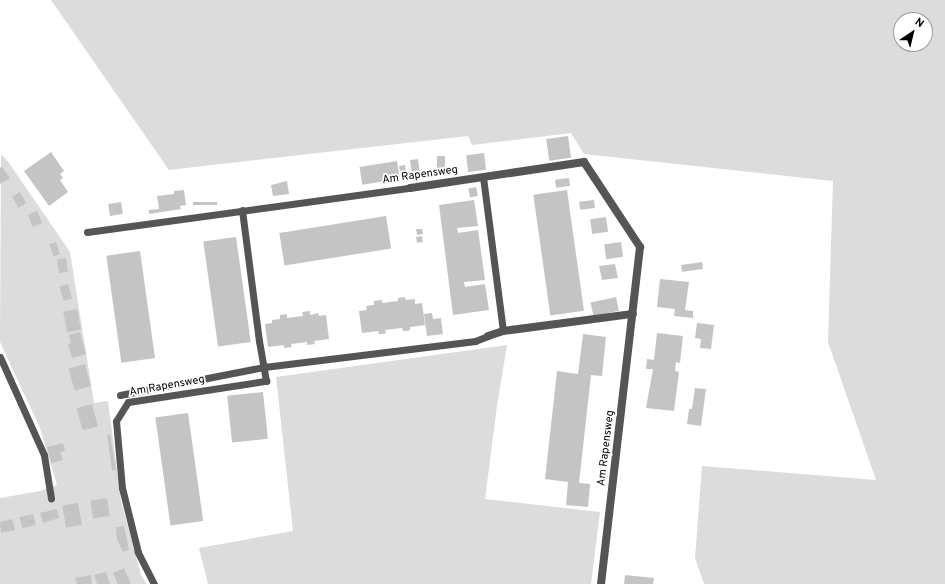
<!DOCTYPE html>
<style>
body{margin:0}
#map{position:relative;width:945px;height:584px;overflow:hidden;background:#fff;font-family:Overpass,sans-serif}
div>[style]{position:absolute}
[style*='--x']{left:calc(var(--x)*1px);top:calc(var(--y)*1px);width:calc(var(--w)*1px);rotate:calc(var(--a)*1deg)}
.green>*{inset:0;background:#dcdcdc}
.building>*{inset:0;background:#c4c4c4;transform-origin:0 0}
.lane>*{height:7px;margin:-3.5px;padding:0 3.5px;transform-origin:3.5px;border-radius:3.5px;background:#555}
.street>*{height:8px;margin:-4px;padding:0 4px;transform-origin:4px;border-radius:4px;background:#555}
span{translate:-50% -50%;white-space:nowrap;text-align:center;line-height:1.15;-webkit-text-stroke:3.5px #fff;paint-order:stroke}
.street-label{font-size:11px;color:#000}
.north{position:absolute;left:893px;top:12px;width:40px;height:40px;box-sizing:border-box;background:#fff;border:1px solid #999;border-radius:50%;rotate:35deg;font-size:11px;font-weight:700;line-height:16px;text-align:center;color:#000}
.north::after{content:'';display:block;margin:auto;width:14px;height:18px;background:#000;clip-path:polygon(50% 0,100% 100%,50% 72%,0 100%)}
</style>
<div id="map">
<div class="green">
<i style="clip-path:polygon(evenodd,51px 0,945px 0,945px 584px,704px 584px,695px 558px,702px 466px,876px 480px,828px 342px,833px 181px,584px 154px,571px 133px,472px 145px,468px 136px,169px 170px,51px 0,901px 20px,925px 20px,925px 44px,901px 44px,901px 20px)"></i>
<i style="clip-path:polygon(1px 154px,9px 163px,70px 252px,94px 403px,108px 401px,121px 501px,141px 575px,147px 584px,0 584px,0 498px,40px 491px,57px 485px,40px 428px,0 342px)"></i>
<i style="clip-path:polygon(507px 345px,497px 406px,485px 499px,600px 512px,591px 584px,208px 584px,199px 548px,293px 531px,276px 377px)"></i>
</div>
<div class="building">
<i style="left:568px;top:136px;width:22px;height:22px;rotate:82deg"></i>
<i style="clip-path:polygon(51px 152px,64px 171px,60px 174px,63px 178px,60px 180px,68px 192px,49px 206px,24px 171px)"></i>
<i style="left:484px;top:153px;width:17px;height:18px;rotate:83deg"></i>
<i style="left:437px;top:156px;width:8px;height:17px"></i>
<i style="left:418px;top:159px;width:16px;height:8px;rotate:83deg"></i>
<i style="left:397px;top:161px;width:18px;height:38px;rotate:81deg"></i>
<i style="left:405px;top:165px;width:11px;height:6px;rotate:80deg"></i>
<i style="clip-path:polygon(2px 167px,10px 178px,0 184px,0 168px)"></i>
<i style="left:569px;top:178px;width:8px;height:14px;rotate:83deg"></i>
<i style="clip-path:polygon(287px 181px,289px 194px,273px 196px,271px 185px)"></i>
<i style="left:476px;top:187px;width:9px;height:8px;rotate:77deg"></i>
<i style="clip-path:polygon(184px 190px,186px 205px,180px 206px,181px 209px,149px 214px,149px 210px,159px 209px,157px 196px,174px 194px,174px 191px)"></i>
<i style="left:567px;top:190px;width:122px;height:34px;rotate:82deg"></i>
<i style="left:20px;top:192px;width:13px;height:9px;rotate:61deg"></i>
<i style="clip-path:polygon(474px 200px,478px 226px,457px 228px,458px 231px,458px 233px,478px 230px,485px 280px,464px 282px,465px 287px,485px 284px,489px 310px,453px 315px,439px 205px)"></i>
<i style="left:594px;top:200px;width:8px;height:15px;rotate:83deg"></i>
<i style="left:121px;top:202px;width:12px;height:13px;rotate:81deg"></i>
<i style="left:217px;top:202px;width:3px;height:24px;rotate:90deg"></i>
<i style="left:37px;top:211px;width:13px;height:10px;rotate:67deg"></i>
<i style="left:386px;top:216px;width:33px;height:108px;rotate:81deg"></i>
<i style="left:606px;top:217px;width:15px;height:16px;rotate:82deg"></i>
<i style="clip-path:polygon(416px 229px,422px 229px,423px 234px,417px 235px)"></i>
<i style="left:422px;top:236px;width:6px;height:6px;rotate:81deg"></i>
<i style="left:236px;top:237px;width:106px;height:33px;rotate:82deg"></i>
<i style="left:56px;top:242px;width:13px;height:7px;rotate:72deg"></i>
<i style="left:621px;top:242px;width:15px;height:17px;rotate:82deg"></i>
<i style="left:140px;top:251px;width:108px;height:34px;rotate:82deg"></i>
<i style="left:66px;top:258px;width:14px;height:9px;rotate:82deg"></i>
<i style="left:702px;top:262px;width:7px;height:21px;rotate:82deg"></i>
<i style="clip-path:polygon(615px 264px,618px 278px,602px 280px,599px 266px)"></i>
<i style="clip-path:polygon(660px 279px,689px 282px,685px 310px,693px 311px,693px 318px,674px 316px,675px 309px,657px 307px)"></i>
<i style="left:68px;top:284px;width:15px;height:9px;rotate:74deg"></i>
<i style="clip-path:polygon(405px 297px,406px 300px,415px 299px,415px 304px,422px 303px,425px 325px,410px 327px,410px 330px,407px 331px,403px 331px,402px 328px,385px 330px,386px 333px,383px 334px,379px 334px,378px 331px,362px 333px,359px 311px,367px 310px,366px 306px,374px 305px,374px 301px,382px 300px,382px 303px,398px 301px,398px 298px)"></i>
<i style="left:616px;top:297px;width:14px;height:26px;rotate:78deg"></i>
<i style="left:77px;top:309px;width:21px;height:14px;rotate:79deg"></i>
<i style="clip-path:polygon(310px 311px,310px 315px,318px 313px,319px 316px,326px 315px,329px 339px,314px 341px,315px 344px,307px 345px,307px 342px,291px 344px,292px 347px,284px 348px,284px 345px,268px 347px,265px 324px,272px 323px,272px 320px,280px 319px,280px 315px,287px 314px,287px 318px,303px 316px,302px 312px)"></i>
<i style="clip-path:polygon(432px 313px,433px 319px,441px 318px,443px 334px,427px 336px,424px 314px)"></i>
<i style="clip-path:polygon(697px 323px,714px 325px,711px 349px,700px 348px,701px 339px,695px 338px)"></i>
<i style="clip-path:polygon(80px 332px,86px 354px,72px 358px,68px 344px,71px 343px,69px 335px)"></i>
<i style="clip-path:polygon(657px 333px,683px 336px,680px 363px,676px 362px,675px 371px,679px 372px,674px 411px,646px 408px,653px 369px,646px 369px,647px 359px,654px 360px)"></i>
<i style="clip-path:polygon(583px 334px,606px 337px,602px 376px,591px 375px,579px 483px,590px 484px,588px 507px,566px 505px,568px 482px,545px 479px,557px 371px,578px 374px)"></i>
<i style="left:85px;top:364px;width:23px;height:17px;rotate:75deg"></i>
<i style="clip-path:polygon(695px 388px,706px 389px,701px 426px,687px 424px,689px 409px,692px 409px)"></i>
<i style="left:263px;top:392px;width:47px;height:36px;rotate:84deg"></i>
<i style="left:92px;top:404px;width:23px;height:16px;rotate:75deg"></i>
<i style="left:188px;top:413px;width:109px;height:33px;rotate:82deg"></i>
<i style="clip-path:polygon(110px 434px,116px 470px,112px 470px,107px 435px)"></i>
<i style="clip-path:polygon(63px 443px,65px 451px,60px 452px,63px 460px,51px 463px,47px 447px)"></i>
<i style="left:107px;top:498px;width:18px;height:17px;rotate:81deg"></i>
<i style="left:78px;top:503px;width:22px;height:16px;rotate:80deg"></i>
<i style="clip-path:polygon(57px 509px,59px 518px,43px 523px,40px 513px)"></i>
<i style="left:33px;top:514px;width:11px;height:14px;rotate:75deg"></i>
<i style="clip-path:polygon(12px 519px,15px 530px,1px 533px,0 522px)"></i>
<i style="clip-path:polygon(124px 526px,129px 550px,123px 552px,117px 539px,116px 527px)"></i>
<i style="clip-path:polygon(124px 568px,131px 584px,118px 584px,113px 573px)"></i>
<i style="clip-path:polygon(106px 572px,110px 584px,97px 584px,94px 575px)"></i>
<i style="clip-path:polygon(91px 575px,92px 584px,77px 584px,75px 578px)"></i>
<i style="clip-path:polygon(625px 575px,654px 578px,653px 584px,624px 584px)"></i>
</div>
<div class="lane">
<i style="--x:483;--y:177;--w:155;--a:82.6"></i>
<i style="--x:87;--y:232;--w:326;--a:-7.8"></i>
<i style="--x:0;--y:357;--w:107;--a:65.8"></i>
<i style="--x:44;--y:455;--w:44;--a:80.8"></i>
<i style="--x:120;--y:395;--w:147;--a:-11"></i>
<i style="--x:264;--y:367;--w:213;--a:-7"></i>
<i style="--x:475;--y:341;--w:14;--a:-21"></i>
<i style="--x:154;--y:584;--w:36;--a:-117"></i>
<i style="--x:138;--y:552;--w:66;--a:-104"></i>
<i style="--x:122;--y:488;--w:67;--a:-95.1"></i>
<i style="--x:116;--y:421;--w:22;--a:-58"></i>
<i style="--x:128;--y:402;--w:140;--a:-8.7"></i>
<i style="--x:266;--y:381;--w:41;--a:-99.9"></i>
<i style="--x:259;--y:341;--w:132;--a:-97.4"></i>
</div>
<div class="street">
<i style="--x:410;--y:188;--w:176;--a:-8.5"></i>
<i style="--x:584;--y:162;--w:102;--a:56.6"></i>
<i style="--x:640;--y:247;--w:339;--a:96.6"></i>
<i style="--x:488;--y:336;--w:16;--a:-18"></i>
<i style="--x:503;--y:331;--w:131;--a:-7.5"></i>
</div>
<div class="street-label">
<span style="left:420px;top:175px;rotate:-8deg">Am Rapensweg</span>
<span style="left:167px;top:386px;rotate:-10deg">Am Rapensweg</span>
<span style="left:606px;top:448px;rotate:-83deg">Am Rapensweg</span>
</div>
<div class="north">N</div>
</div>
